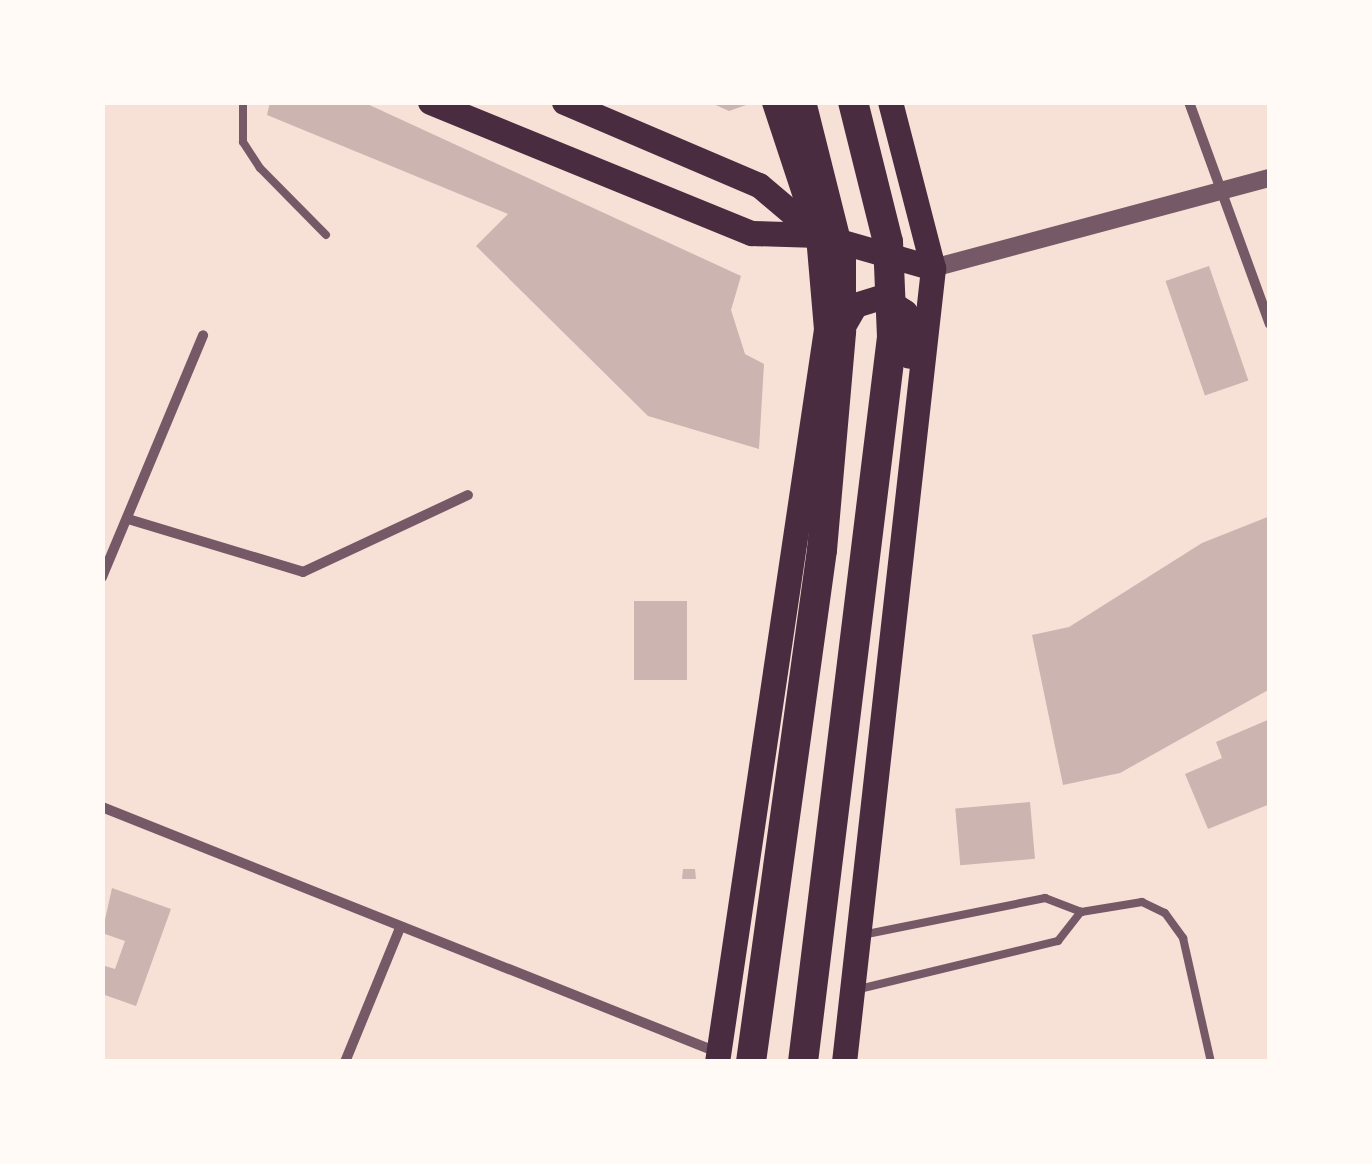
<!DOCTYPE html>
<style>
body{margin:0}
#map{position:relative;width:1372px;height:1164px;overflow:hidden;background:#f7e1d7;font-family:"Archivo Narrow",sans-serif}
div>[style]{position:absolute}
[style*='--x']{left:calc(var(--x)*1px);top:calc(var(--y)*1px);width:calc(var(--w)*1px);rotate:calc(var(--a)*1deg)}
.building>*{inset:0;background:#ccb4b1;transform-origin:0 0}
.service>*{height:8px;margin:-4px;padding:0 4px;transform-origin:4px;border-radius:4px;background:#755966}
.minor>*{height:10px;margin:-5px;padding:0 5px;transform-origin:5px;border-radius:5px;background:#755966}
.tertiary>*{height:18px;margin:-9px;padding:0 9px;transform-origin:9px;border-radius:9px;background:#755966}
.primary>*{height:25px;margin:-12.5px;padding:0 12.5px;transform-origin:12.5px;border-radius:12.5px;background:#4a2c40}
.motorway>*{height:30px;margin:-15px;padding:0 15px;transform-origin:15px;border-radius:15px;background:#4a2c40}
span{translate:-50% -50%;white-space:nowrap;text-align:center;line-height:1.15;-webkit-text-stroke:8px #fffaf5;paint-order:stroke}
.frame{position:absolute;inset:0;border:105px solid #fffaf5;pointer-events:none}
</style>
<div id="map">
<div class="building">
<i style="clip-path:polygon(270px 102px,363px 102px,741px 276px,731px 310px,745px 354px,764px 364px,759px 449px,648px 416px,476px 246px,508px 214px,267px 115px)"></i>
<i style="clip-path:polygon(709px 102px,751px 102px,752px 103px,729px 111px)"></i>
<i style="left:1209px;top:266px;width:121px;height:46px;rotate:71deg"></i>
<i style="clip-path:polygon(1270px 516px,1270px 689px,1120px 773px,1063px 785px,1032px 635px,1069px 627px,1202px 543px)"></i>
<i style="left:634px;top:601px;width:53px;height:79px"></i>
<i style="clip-path:polygon(1270px 719px,1270px 804px,1208px 829px,1185px 774px,1222px 758px,1216px 742px)"></i>
<i style="left:1030px;top:802px;width:57px;height:75px;rotate:85deg"></i>
<i style="clip-path:polygon(683px 869px,695px 869px,696px 879px,682px 879px)"></i>
<i style="clip-path:polygon(112px 888px,171px 909px,136px 1006px,102px 994px,102px 965px,115px 969px,125px 941px,102px 933px)"></i>
</div>
<div class="service">
<i style="--x:243;--y:102;--w:40;--a:90"></i>
<i style="--x:243;--y:142;--w:31;--a:57"></i>
<i style="--x:260;--y:168;--w:94;--a:45.4"></i>
<i style="--x:862;--y:935;--w:187;--a:-11.4"></i>
<i style="--x:1045;--y:898;--w:39;--a:21"></i>
<i style="--x:1081;--y:912;--w:62;--a:-9.3"></i>
<i style="--x:1142;--y:902;--w:25;--a:26"></i>
<i style="--x:1165;--y:913;--w:31;--a:54"></i>
<i style="--x:1183;--y:938;--w:127;--a:77.3"></i>
<i style="--x:855;--y:990;--w:209;--a:-13.6"></i>
<i style="--x:1058;--y:941;--w:37;--a:-52"></i>
</div>
<div class="minor">
<i style="--x:1189;--y:102;--w:236;--a:70"></i>
<i style="--x:128;--y:519;--w:183;--a:16.8"></i>
<i style="--x:303;--y:572;--w:182;--a:-25"></i>
<i style="--x:102;--y:577;--w:262;--a:-67.3"></i>
<i style="--x:102;--y:807;--w:662;--a:21.72"></i>
<i style="--x:345;--y:1062;--w:145;--a:-67.7"></i>
</div>
<div class="tertiary">
<i style="--x:933;--y:268;--w:349;--a:-15"></i>
</div>
<div class="primary">
<i style="--x:430;--y:102;--w:347;--a:22.2"></i>
<i style="--x:751;--y:233;--w:67;--a:1.7"></i>
<i style="--x:818;--y:235;--w:120;--a:16"></i>
<i style="--x:564;--y:102;--w:212;--a:23.1"></i>
<i style="--x:759;--y:185;--w:77;--a:40.3"></i>
<i style="--x:839;--y:333;--w:32;--a:-60"></i>
<i style="--x:855;--y:305;--w:28;--a:-17"></i>
<i style="--x:882;--y:297;--w:27;--a:33"></i>
<i style="--x:905;--y:312;--w:44;--a:84.8"></i>
<i style="--x:717;--y:1062;--w:741;--a:-81.54"></i>
<i style="--x:826;--y:329;--w:94;--a:-94.9"></i>
<i style="--x:818;--y:235;--w:140;--a:-108.3"></i>
<i style="--x:844;--y:1062;--w:799;--a:-83.6"></i>
<i style="--x:933;--y:268;--w:171;--a:-104.5"></i>
</div>
<div class="motorway">
<i style="--x:751;--y:1062;--w:517;--a:-82.11"></i>
<i style="--x:822;--y:550;--w:220;--a:-85"></i>
<i style="--x:841;--y:331;--w:70;--a:-90"></i>
<i style="--x:841;--y:261;--w:164;--a:-104.1"></i>
<i style="--x:803;--y:1062;--w:730;--a:-83"></i>
<i style="--x:892;--y:337;--w:95;--a:-92.4"></i>
<i style="--x:888;--y:242;--w:144;--a:-104"></i>
</div>
<div class="frame"></div>
</div>
